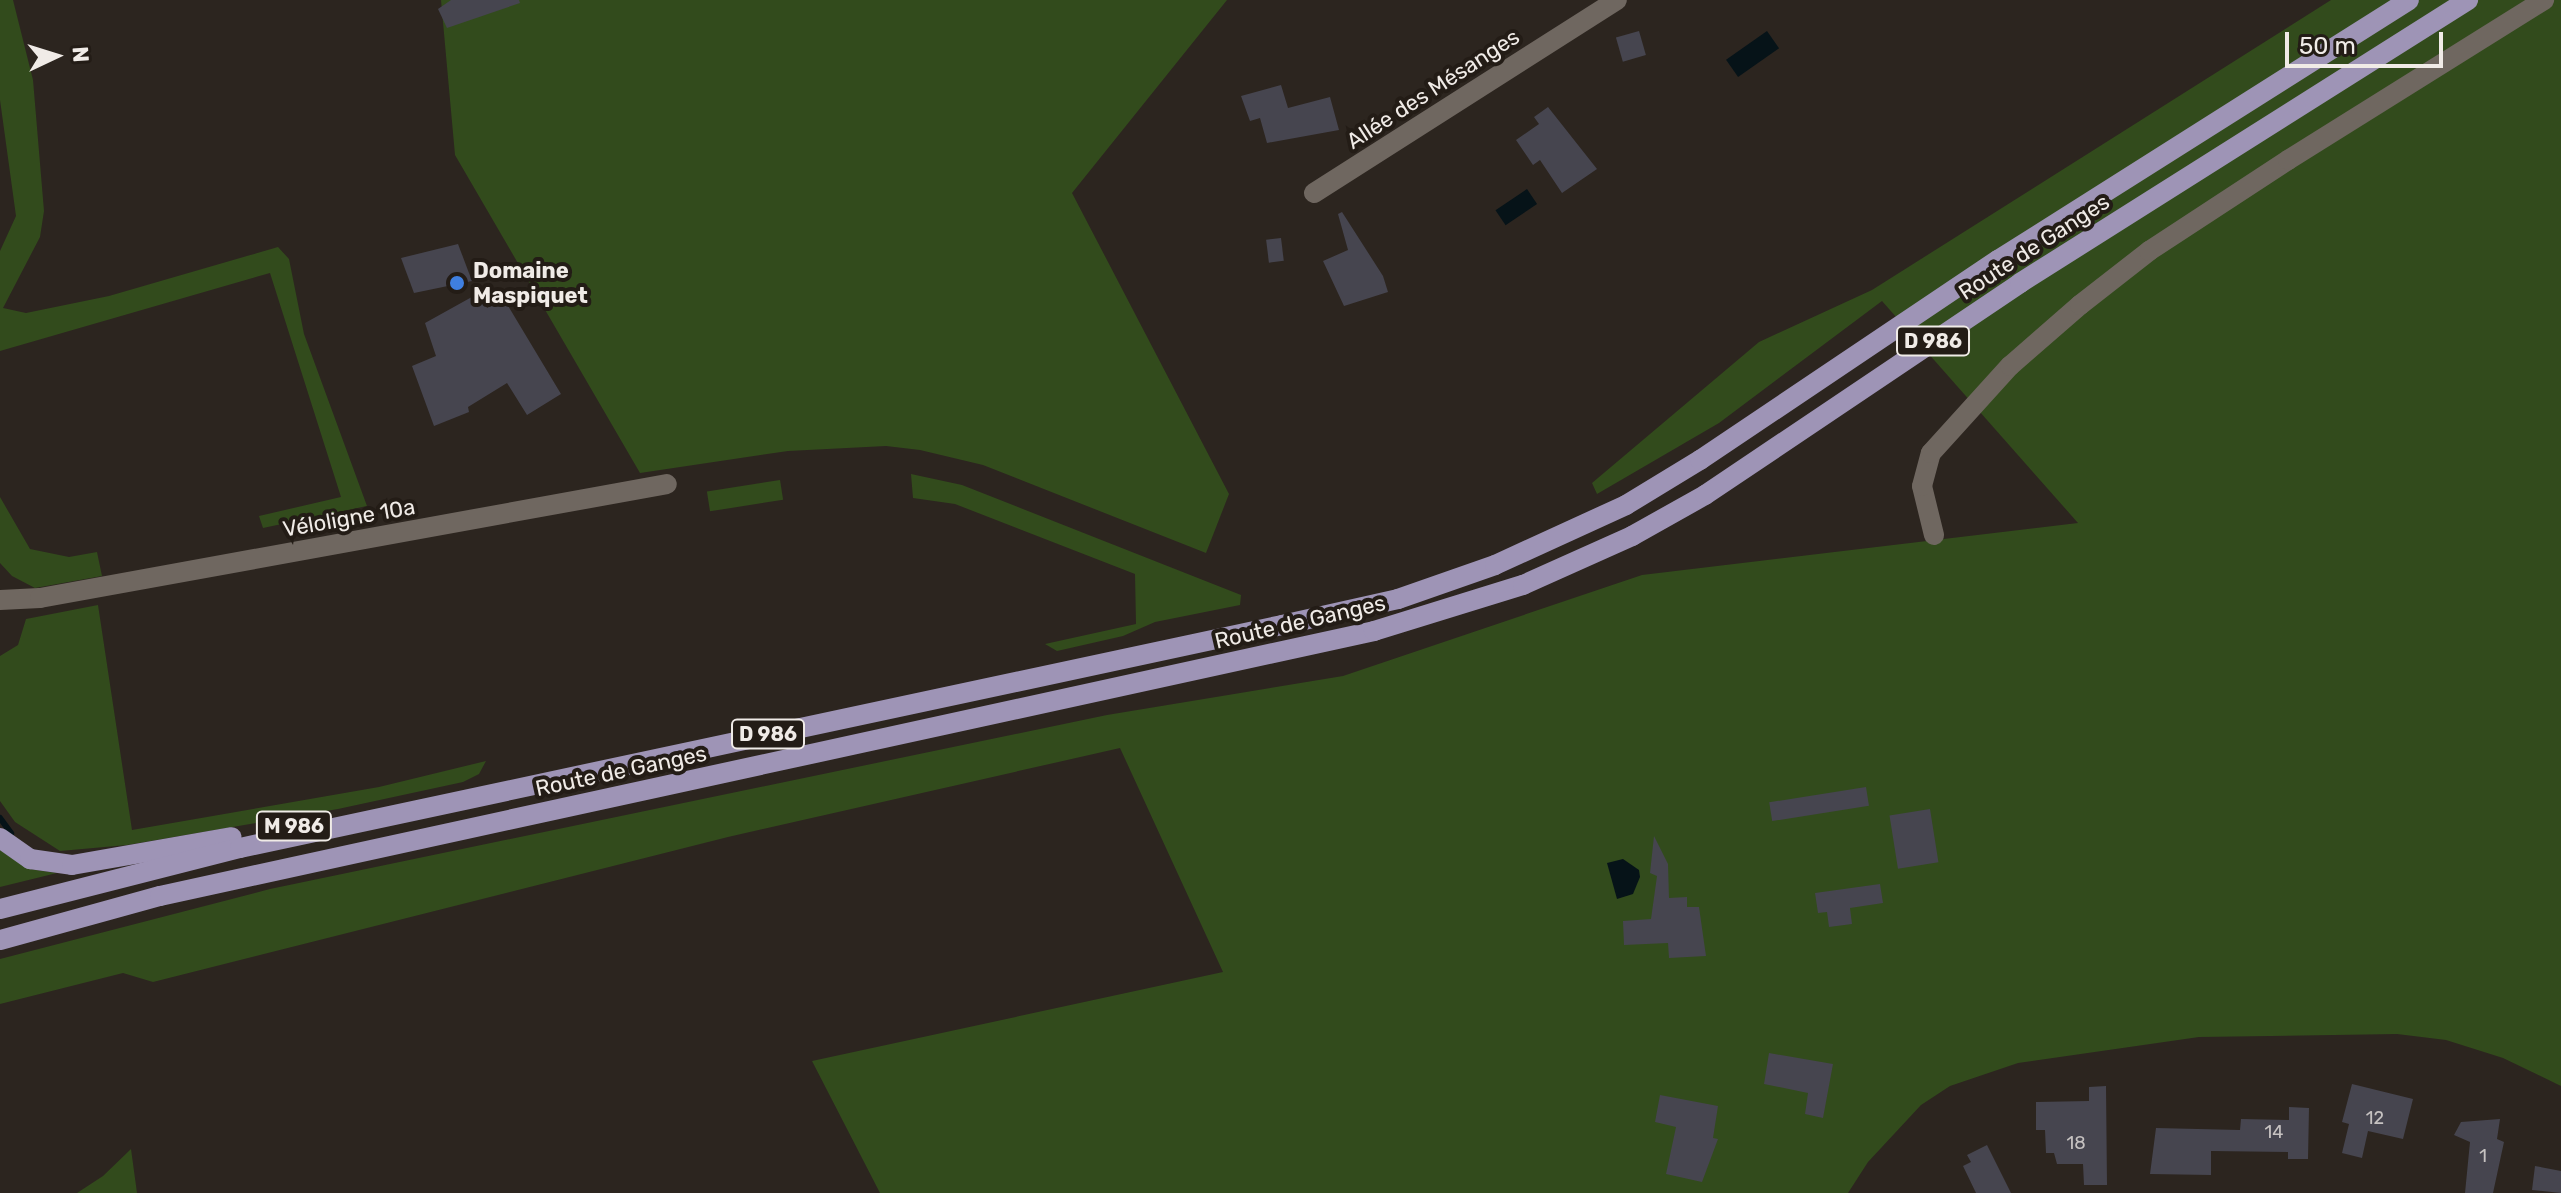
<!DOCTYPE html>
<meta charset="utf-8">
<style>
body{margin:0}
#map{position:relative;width:2561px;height:1193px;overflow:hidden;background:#2c251f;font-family:Rubik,sans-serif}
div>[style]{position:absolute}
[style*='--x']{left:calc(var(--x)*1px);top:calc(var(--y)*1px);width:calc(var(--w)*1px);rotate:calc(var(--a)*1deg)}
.green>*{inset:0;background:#324b1c;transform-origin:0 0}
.water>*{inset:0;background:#061318;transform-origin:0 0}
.stream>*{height:6px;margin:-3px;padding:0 3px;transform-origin:3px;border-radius:3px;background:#061318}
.building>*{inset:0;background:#46454f;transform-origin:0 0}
.street>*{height:20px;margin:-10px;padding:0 10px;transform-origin:10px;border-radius:10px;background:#6f6760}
.primary>*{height:20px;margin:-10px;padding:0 10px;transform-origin:10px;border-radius:10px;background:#9e94b6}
.dots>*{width:22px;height:22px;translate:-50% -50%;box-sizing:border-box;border:4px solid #231c16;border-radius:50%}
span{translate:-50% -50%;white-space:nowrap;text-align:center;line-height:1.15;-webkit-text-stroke:8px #231c16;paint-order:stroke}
.number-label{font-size:18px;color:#c6c2c1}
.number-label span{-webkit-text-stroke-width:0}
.shield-label span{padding:2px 6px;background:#231c16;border:2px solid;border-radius:6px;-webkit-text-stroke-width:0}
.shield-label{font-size:20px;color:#f0ebe7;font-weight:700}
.street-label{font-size:22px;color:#f0ebe7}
.poi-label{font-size:22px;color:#f0ebe7;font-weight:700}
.left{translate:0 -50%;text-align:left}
.north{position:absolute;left:16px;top:16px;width:80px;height:80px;-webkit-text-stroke:6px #231c16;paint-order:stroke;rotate:86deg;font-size:22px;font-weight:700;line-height:32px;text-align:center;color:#f0ebe7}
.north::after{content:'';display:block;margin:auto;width:28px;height:36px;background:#f0ebe7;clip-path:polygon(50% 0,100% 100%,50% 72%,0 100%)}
.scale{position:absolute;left:2285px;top:32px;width:158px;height:36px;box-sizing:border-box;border:4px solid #f0ebe7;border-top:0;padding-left:10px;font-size:24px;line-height:28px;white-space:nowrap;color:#f0ebe7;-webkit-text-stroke:6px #231c16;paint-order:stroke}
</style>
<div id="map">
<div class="green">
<i style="clip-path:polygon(0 0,13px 0,33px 80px,44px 211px,40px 237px,3px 308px,26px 313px,109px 296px,278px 247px,289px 259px,304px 334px,367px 506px,263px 528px,259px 516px,341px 497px,270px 273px,0 351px,0 251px,16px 216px,0 100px)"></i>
<i style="clip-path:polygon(441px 0,1227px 0,1072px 193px,1229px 494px,1206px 553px,983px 465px,920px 450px,886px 446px,788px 451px,640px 473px,455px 155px)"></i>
<i style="clip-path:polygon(2331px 0,2561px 0,2561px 1086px,2503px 1058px,2446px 1040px,2397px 1034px,2199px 1037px,2018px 1063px,1950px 1086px,1921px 1105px,1868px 1162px,1848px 1193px,880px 1193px,812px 1061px,1223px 972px,1120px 748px,728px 837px,153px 982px,123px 973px,0 1004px,0 959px,270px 889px,1107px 715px,1343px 676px,1642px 575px,2078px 523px,1882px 301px,1719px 423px,1597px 494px,1592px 483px,1759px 342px,1872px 290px)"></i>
<i style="clip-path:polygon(911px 474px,962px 485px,1241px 595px,1240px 605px,1155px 622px,1123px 636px,1057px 651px,1045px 644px,1136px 624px,1135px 574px,955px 504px,913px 498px)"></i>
<i style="left:780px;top:480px;width:20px;height:74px;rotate:81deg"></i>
<i style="clip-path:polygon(0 497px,30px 549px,69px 557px,97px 552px,102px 576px,35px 588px,12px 576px,0 563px)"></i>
<i style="clip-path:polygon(98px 605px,132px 830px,379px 787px,486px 761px,479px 774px,463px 782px,338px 809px,127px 845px,60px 851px,15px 822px,0 801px,0 656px,18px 645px,26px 619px)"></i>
<i style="clip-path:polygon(0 850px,29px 869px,57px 873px,0 887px)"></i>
<i style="clip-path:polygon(131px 1149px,137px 1193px,77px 1193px,103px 1176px)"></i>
</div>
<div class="water">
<i style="left:1767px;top:31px;width:21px;height:50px;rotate:55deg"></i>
<i style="left:1527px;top:189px;width:18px;height:38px;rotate:56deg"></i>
<i style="clip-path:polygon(1623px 859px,1639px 870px,1640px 877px,1633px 894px,1617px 899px,1607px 863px)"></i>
</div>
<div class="stream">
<i style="--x:0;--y:818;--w:19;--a:54"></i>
</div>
<div class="building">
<i style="clip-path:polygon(451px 0,519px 0,520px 3px,447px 28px,438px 9px)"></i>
<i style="left:1639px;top:31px;width:25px;height:24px;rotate:74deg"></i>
<i style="clip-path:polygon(1281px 85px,1288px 108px,1330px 97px,1339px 130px,1267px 143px,1260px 118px,1250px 121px,1241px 96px)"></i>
<i style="clip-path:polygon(1548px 107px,1597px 169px,1562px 193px,1540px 160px,1533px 165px,1516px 140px,1539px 124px,1534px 117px)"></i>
<i style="clip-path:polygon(1342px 212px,1383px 276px,1388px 292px,1344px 306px,1323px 261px,1348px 250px,1338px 214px)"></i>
<i style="left:1281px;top:238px;width:23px;height:15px;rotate:83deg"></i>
<i style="clip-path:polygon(458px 244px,472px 281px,414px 293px,401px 258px)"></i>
<i style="clip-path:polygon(479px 293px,487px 308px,504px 299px,561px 394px,527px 415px,507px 383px,468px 407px,469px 412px,434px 426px,412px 366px,436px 356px,425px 323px)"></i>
<i style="left:1866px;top:787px;width:19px;height:98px;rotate:81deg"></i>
<i style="left:1930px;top:809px;width:54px;height:41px;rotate:81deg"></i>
<i style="clip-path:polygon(1654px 836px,1668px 864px,1669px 898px,1687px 897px,1687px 907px,1699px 907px,1706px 956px,1669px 958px,1668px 943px,1624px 945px,1623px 921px,1651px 919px,1657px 876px,1650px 873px)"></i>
<i style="clip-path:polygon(1880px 884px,1883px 903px,1850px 908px,1852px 924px,1829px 927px,1827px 912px,1818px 913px,1815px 893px)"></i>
<i style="clip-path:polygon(1769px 1053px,1833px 1064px,1823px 1118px,1805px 1114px,1808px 1093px,1764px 1084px)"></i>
<i style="clip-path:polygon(2352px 1084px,2413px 1099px,2403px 1139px,2368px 1131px,2362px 1158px,2342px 1153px,2349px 1124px,2342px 1122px)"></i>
<i style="clip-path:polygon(2106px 1086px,2107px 1185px,2084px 1185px,2083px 1164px,2057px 1164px,2054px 1153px,2046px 1153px,2045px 1130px,2036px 1130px,2036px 1102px,2089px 1101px,2089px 1087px)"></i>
<i style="clip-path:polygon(1660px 1095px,1718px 1106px,1713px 1138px,1718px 1139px,1702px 1182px,1666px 1174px,1676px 1127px,1655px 1122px)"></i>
<i style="clip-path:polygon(2289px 1107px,2309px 1108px,2308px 1159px,2288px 1159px,2288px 1152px,2211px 1151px,2211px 1175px,2150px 1174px,2156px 1128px,2240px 1130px,2241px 1119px,2289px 1120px)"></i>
<i style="clip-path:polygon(2500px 1119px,2497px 1139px,2504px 1142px,2493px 1193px,2465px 1193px,2470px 1142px,2454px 1135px,2461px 1122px)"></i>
<i style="clip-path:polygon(1987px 1145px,2011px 1193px,1976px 1193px,1963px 1166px,1971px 1162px,1967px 1155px)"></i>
<i style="clip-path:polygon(2535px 1166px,2561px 1171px,2561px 1193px,2532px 1190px)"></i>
</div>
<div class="street">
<i style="--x:1314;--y:193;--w:359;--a:-32.5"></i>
<i style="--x:1934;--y:535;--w:50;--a:-103.8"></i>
<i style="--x:1922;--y:486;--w:34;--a:-75"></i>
<i style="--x:1931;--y:453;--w:118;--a:-47.8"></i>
<i style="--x:2010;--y:366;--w:93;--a:-41.1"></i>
<i style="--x:2080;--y:305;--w:88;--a:-38"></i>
<i style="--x:2149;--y:251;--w:166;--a:-33.2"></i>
<i style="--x:2288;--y:160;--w:302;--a:-32"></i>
<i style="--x:0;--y:600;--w:40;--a:-2.9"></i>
<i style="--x:40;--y:598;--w:637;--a:-10.3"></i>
</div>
<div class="primary">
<i style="--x:0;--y:838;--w:37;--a:35"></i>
<i style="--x:30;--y:859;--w:42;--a:8.1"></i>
<i style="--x:72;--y:865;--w:162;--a:-9.9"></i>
<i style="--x:0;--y:909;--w:248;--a:-14.3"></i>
<i style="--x:240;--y:848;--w:1066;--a:-12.08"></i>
<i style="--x:1282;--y:625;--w:119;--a:-12.6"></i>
<i style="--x:1398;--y:599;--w:103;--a:-19.3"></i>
<i style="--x:1495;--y:565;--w:144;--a:-24.6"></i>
<i style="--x:1626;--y:505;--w:87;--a:-31.3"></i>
<i style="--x:1700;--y:460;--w:359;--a:-33.9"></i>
<i style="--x:1998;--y:260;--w:486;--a:-32.3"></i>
<i style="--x:0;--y:940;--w:166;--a:-15.4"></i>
<i style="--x:160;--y:896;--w:1243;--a:-12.31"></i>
<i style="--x:1374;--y:631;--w:156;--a:-17.2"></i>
<i style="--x:1523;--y:585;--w:120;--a:-24.2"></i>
<i style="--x:1632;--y:536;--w:84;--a:-29.3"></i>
<i style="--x:1705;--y:495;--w:380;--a:-33.9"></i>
<i style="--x:2020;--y:283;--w:530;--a:-32.28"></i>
</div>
<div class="dots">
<i style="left:457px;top:283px;background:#3f7fe0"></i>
</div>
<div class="number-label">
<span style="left:2375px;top:1118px">12</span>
<span style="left:2274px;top:1132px">14</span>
<span style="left:2076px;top:1143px">18</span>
<span style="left:2483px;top:1156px">1</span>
</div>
<div class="shield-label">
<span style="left:1933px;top:341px">D 986</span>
<span style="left:768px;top:734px">D 986</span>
<span style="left:294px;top:826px">M 986</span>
</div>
<div class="street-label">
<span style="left:1433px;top:89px;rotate:-33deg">Allée des Mésanges</span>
<span style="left:2034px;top:247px;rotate:-33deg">Route de Ganges</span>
<span style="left:349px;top:518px;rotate:-10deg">Véloligne 10a</span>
<span style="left:1300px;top:622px;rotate:-13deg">Route de Ganges</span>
<span style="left:621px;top:771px;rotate:-12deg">Route de Ganges</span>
</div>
<div class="poi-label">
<span class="left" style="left:473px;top:283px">Domaine<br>Maspiquet</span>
</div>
<div class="north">N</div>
<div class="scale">50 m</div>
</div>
